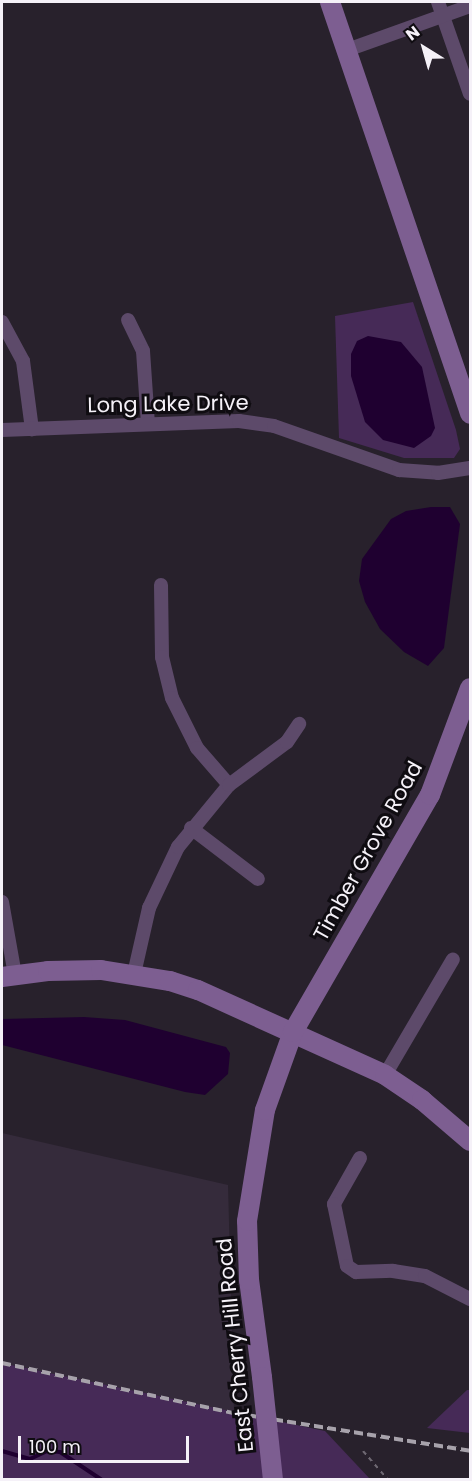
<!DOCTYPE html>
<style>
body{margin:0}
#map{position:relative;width:472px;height:1481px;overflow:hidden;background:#28212c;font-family:Poppins,sans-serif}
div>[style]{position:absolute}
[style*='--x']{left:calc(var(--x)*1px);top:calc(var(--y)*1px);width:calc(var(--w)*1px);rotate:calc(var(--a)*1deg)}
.built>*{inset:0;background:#352b3b}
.green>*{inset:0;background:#462a57}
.water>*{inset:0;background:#1f0030}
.stream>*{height:4px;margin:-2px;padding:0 2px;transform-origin:2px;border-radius:2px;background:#1f0030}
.path>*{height:2px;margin-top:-1px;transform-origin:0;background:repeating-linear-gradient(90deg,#6e6872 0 4.5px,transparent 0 9px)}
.street>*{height:14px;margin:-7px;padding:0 7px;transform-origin:7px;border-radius:7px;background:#5d4a6a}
.secondary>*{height:20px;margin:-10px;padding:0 10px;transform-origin:10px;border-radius:10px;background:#7d5e91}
.rail>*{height:4px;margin-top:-2px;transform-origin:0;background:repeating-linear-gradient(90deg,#a7a2ab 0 9px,transparent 0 13.5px)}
.secondary-bridge>*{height:20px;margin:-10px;padding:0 10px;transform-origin:10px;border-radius:10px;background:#7d5e91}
span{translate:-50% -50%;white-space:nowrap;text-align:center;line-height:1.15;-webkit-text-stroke:6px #0f0c11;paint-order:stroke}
.street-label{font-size:21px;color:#f5f1f8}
.frame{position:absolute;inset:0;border:3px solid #f5f1f8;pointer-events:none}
.north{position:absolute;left:394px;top:18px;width:60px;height:60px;-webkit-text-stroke:4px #0f0c11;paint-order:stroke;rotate:323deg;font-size:16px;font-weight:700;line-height:24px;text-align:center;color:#f5f1f8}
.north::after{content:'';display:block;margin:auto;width:21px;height:27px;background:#f5f1f8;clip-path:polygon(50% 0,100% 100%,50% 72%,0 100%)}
.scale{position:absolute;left:18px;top:1436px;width:171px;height:27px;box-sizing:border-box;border:3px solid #f5f1f8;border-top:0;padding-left:8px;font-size:18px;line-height:21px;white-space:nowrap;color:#f5f1f8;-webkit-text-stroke:4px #0f0c11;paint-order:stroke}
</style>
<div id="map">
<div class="built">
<i style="clip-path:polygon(2px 1133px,228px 1185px,234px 1413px,2px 1363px)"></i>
</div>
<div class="green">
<i style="clip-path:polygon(413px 302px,456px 430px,460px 449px,454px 458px,404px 458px,339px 438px,335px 316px)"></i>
<i style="clip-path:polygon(2px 1363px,325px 1431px,370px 1479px,2px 1479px)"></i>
<i style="clip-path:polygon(467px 1390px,470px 1390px,470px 1433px,427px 1428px)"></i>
</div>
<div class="water">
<i style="clip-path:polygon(368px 336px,401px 342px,422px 367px,435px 428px,431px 436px,414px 448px,383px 440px,365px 422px,351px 376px,351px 354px,357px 341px)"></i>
<i style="clip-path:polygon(431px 507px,450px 507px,460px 524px,444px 648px,428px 666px,404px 652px,380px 629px,365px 602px,359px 581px,362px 559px,391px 519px,406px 511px)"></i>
<i style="clip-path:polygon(84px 1017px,125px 1020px,226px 1047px,230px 1053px,228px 1074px,205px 1095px,185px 1092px,2px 1045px,2px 1019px)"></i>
</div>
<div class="stream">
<i style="--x:2;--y:1451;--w:29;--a:16"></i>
<i style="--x:30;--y:1459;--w:19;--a:-25"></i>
<i style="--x:47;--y:1451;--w:13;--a:4"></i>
<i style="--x:60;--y:1452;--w:50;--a:33.7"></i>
</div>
<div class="path">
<i style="--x:363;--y:1451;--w:38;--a:49"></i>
</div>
<div class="street">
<i style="--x:438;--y:2;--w:97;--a:70.8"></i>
<i style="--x:347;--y:50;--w:131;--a:-19.7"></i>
<i style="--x:128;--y:320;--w:34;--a:64"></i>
<i style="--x:143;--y:351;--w:73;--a:86.1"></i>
<i style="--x:2;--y:322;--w:44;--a:61.7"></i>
<i style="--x:23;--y:361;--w:69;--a:82.5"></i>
<i style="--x:2;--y:430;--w:237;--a:-2.2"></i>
<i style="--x:239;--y:421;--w:35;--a:8"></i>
<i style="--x:274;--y:426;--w:133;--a:19.4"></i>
<i style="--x:399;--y:470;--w:39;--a:4"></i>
<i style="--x:438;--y:473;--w:32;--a:-9"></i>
<i style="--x:161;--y:585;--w:72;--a:89.2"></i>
<i style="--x:162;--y:657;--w:42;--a:76.3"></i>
<i style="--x:172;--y:698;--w:56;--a:63.4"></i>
<i style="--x:197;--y:748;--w:49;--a:49.1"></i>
<i style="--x:191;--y:828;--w:84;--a:37.3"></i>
<i style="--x:2;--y:902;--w:74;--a:79.9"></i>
<i style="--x:134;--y:974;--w:68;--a:-77.2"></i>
<i style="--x:149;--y:908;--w:68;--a:-64.6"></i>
<i style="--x:178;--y:847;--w:80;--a:-50.6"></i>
<i style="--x:229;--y:785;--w:72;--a:-36.6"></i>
<i style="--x:287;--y:742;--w:22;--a:-56"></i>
<i style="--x:385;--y:1075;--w:134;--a:-59.6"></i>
<i style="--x:360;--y:1158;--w:53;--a:119.5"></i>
<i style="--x:334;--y:1204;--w:63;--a:78.2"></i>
<i style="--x:347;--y:1266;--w:11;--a:34"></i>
<i style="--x:356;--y:1272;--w:37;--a:-2"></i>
<i style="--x:393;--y:1271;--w:32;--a:9"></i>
<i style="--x:425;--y:1276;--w:51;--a:27.1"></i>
</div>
<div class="secondary">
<i style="--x:330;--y:2;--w:435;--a:71.2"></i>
<i style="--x:2;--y:977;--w:46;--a:-7.4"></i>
<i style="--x:48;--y:971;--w:53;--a:-1.1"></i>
<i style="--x:101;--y:970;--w:70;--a:9.1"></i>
<i style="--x:170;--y:981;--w:29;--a:18"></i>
<i style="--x:198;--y:990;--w:205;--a:24.4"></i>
<i style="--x:385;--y:1075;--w:45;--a:34"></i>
<i style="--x:422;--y:1100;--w:63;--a:40.5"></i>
<i style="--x:262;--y:1377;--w:98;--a:-97.6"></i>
<i style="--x:249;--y:1280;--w:59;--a:-91.9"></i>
<i style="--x:247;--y:1221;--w:112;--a:-80.8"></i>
<i style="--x:265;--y:1110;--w:83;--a:-70.3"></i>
<i style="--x:293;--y:1032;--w:274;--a:-60"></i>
<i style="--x:430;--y:795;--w:114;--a:-69.5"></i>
</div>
<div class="rail">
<i style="--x:2;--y:1363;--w:237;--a:12.2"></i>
<i style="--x:234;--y:1413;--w:239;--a:9.1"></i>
</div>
<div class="secondary-bridge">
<i style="--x:262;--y:1377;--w:104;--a:83.9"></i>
</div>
<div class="street-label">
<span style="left:168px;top:404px;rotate:-1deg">Long Lake Drive</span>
<span style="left:368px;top:851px;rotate:-61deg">Timber Grove Road</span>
<span style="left:235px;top:1345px;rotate:-96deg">East Cherry Hill Road</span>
</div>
<div class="frame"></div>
<div class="north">N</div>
<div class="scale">100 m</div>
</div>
